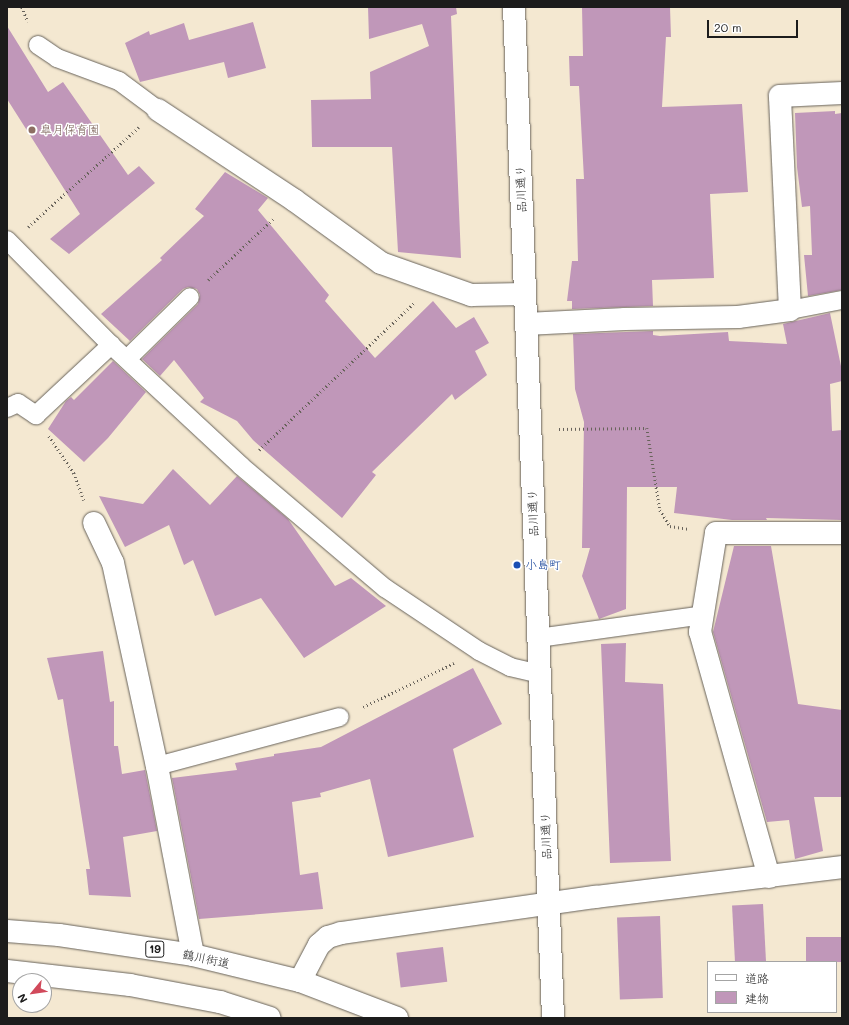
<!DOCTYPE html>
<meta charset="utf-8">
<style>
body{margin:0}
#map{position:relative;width:849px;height:1025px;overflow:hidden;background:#f4e8d1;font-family:Mali,"Klee One",sans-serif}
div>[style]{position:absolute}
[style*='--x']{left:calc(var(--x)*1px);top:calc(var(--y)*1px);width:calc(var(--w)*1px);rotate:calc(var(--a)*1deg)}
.building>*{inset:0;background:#c097b9;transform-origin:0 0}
.path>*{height:2.5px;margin-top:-1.25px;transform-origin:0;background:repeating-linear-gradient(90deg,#68635b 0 1px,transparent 0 4px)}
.roads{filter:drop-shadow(0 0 1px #68635b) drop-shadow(0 0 1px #68635b)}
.lane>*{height:18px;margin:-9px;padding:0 9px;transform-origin:9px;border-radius:9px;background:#fff}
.street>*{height:22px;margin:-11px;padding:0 11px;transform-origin:11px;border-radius:11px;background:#fff}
.secondary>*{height:22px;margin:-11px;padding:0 11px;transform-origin:11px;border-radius:11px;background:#fff}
.primary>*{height:22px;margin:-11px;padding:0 11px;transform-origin:11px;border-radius:11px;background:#fff}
.dots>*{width:11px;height:11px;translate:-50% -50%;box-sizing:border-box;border:2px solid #fff;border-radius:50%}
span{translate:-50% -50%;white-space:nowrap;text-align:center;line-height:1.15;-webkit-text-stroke:3px #fff;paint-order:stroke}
.shield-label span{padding:1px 3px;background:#fff;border:1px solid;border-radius:3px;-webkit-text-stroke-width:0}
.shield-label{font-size:11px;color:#1c1c1c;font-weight:700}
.education-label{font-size:12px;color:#785e54}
.left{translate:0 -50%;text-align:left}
.street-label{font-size:12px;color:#1c1c1c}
.transit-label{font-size:12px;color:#164399}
.frame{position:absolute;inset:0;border:8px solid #1c1c1c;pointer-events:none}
.legend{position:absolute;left:707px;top:961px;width:130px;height:52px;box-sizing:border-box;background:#fff;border:1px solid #a4a4a4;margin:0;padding:5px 7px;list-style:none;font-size:12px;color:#1c1c1c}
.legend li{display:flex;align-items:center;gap:8px;height:20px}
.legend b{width:20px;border:1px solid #a4a4a4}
.north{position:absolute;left:12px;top:973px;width:40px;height:40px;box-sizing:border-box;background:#fff;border:1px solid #a4a4a4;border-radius:50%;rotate:241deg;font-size:11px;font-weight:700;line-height:16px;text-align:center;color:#1c1c1c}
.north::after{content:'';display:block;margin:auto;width:14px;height:18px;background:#d1495b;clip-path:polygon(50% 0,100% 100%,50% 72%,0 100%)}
.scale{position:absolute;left:707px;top:20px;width:91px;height:18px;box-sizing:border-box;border:2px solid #1c1c1c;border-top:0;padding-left:5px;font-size:12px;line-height:14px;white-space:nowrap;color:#1c1c1c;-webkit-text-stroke:3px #fff;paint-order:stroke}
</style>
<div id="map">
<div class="building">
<i style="clip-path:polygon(368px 7px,456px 7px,457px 14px,451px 16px,461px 258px,398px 252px,392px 147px,312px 147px,311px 100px,371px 99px,370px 72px,429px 46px,422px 24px,369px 39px)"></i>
<i style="clip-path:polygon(582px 7px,670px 7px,671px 37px,666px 37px,662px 107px,742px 104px,748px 192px,710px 194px,714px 278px,652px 280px,653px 306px,572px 309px,572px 301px,567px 301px,572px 261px,578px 261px,576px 179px,584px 179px,579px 86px,570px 86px,569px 56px,583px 56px)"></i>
<i style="clip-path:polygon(253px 22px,266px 68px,228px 78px,224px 62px,140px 82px,125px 43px,149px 31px,150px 35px,184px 23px,189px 40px)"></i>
<i style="clip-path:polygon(7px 26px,48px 92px,63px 82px,128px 175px,139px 166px,155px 183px,69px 254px,50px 239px,80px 214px,7px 99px)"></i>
<i style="clip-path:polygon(835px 111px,835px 114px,842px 113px,842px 290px,808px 296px,804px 255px,812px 255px,810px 206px,802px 207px,797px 167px,795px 113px)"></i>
<i style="clip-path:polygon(225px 172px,268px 198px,258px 210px,329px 295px,325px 301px,375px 358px,433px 301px,456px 328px,474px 317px,489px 343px,475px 351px,487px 375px,455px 400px,452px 394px,372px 472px,376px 475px,342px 518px,253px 440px,237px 421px,200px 402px,204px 398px,174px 360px,160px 376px,142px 359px,198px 304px,200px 295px,197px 289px,188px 287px,183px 289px,130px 341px,101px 314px,162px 260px,160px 258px,204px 216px,195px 209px)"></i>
<i style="clip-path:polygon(830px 313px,842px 371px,842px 381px,830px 384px,832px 431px,842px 430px,842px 520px,766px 518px,767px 520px,732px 520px,674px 513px,677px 487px,627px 487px,626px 609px,599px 619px,582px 576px,590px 548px,582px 548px,584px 422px,575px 389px,573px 334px,653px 331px,653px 335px,660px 336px,728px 332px,729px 341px,787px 344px,783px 324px)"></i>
<i style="clip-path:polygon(113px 361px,146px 392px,108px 438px,84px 462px,48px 429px,66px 401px,71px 397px,74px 400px)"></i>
<i style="clip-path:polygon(173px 469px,210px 505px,237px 476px,288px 519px,335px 586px,351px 578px,386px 606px,304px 658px,261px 598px,215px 616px,193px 560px,184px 565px,169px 525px,125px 547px,99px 496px,143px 504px)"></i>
<i style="clip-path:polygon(734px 546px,771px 546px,798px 704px,842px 710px,842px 797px,814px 797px,823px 851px,795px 859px,789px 820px,767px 822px,713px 632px)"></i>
<i style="clip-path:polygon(626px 643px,625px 682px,663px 684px,671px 861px,610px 863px,601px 644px)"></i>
<i style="clip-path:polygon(103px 651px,110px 702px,114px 701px,114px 746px,118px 746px,122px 774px,145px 770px,157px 831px,123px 837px,131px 897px,89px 895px,86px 869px,90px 869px,63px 699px,58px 700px,47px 658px)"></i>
<i style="clip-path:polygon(473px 668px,502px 724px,453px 749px,474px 837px,388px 857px,370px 779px,320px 793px,321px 797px,292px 802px,300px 875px,318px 872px,323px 909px,199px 919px,172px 778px,237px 770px,235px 763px,274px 756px,274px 754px,321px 747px)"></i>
<i style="left:763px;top:904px;width:58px;height:31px;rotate:87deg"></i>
<i style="left:660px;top:916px;width:82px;height:43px;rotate:88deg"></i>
<i style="left:806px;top:937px;width:36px;height:25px"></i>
<i style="left:443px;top:947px;width:35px;height:47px;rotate:83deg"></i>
</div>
<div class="path">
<i style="--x:22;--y:7;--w:16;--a:68"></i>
<i style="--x:28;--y:227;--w:149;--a:-42"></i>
<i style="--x:208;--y:280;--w:89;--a:-43.2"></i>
<i style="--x:559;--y:429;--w:88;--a:-0.7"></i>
<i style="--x:647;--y:428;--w:83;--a:81"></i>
<i style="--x:660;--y:510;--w:19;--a:58"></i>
<i style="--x:670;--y:526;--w:20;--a:9"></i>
<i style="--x:49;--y:436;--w:45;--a:56"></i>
<i style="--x:74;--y:473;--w:29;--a:70"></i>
<i style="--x:259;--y:450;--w:214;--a:-43.5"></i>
<i style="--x:363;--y:707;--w:101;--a:-25.8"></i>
</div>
<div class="roads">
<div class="lane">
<i style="--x:38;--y:45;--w:23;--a:34"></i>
<i style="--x:57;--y:58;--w:66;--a:20.4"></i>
<i style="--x:119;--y:81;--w:49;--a:36.6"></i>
<i style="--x:7;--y:240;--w:148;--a:45.3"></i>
<i style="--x:111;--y:345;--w:178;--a:42.9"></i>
<i style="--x:241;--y:466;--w:189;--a:40.3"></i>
<i style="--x:385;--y:588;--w:113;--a:33.8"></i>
<i style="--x:479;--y:651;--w:35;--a:27"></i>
<i style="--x:510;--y:667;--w:31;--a:13"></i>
<i style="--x:790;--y:310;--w:53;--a:-10.9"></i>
<i style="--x:127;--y:359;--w:88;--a:-44.5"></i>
<i style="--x:7;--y:408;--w:12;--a:-24"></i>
<i style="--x:18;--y:403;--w:22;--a:34"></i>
<i style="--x:36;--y:415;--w:103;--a:-43"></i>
<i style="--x:538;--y:638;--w:167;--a:-7.9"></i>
<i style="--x:157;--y:766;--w:189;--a:-15"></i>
</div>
<div class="street">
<i style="--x:158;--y:110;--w:163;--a:33.5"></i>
<i style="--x:294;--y:200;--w:107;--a:35.9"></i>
<i style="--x:381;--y:263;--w:96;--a:19.6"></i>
<i style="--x:471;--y:295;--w:54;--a:-1.1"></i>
<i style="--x:526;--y:324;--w:99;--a:-2.9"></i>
<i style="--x:625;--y:319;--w:113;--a:-1"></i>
<i style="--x:738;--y:317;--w:52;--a:-7.7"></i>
<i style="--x:790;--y:310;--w:214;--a:-92.7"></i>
<i style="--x:780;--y:96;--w:62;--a:-2.8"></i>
<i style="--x:94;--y:523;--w:44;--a:64.6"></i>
<i style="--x:113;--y:563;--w:208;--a:77.8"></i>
<i style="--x:157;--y:766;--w:192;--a:79.2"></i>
<i style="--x:769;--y:877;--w:255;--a:-105.7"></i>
<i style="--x:700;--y:632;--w:100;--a:-80.8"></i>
<i style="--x:716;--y:533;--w:126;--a:0"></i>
</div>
<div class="secondary">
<i style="--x:514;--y:7;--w:1012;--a:87.79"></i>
<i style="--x:300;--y:981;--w:41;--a:-62.2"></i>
<i style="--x:319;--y:945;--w:12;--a:-42"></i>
<i style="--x:328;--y:937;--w:14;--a:-17"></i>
<i style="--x:341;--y:933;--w:257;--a:-8.1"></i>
<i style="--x:595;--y:897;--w:249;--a:-6.9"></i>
</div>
<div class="primary">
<i style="--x:7;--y:931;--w:52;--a:4.4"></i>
<i style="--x:59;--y:935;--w:135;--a:8.5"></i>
<i style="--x:193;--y:955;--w:110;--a:13.7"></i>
<i style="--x:300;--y:981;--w:104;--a:20.9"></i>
<i style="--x:7;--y:971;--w:124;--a:6.5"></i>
<i style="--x:130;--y:985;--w:92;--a:10.7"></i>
<i style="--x:220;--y:1002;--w:52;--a:17.7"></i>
</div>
</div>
<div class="dots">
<i style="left:32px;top:130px;background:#8d6e63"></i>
<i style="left:517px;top:565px;background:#1a4fb4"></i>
</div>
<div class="shield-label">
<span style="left:155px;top:949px">19</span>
</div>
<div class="education-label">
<span class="left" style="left:40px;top:130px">皐月保育園</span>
</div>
<div class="street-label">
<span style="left:521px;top:189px;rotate:-92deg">品川通り</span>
<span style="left:533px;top:513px;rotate:-92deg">品川通り</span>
<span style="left:546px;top:836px;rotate:-92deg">品川通り</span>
<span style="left:206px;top:959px;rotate:12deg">鶴川街道</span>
</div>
<div class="transit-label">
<span class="left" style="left:525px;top:565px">小島町</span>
</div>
<div class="frame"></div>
<ul class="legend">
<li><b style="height:5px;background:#fff"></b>道路</li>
<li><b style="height:11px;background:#c097b9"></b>建物</li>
</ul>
<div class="north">N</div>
<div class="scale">20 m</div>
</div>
